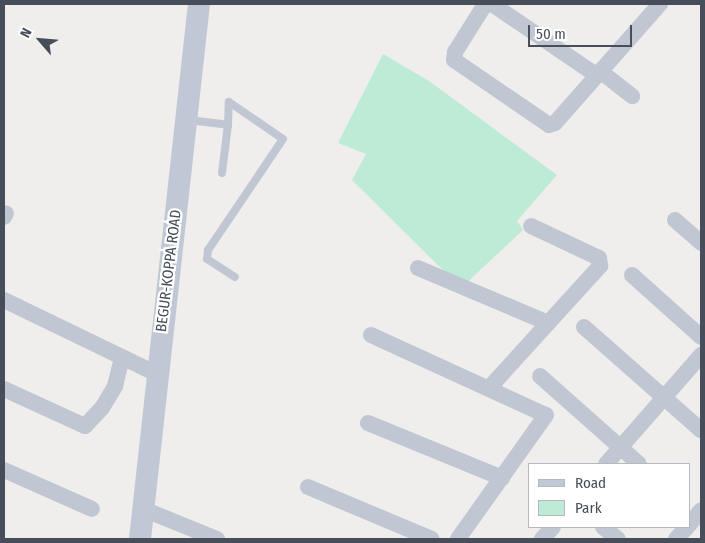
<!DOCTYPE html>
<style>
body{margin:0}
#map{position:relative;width:705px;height:543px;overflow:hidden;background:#f0eded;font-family:"Fira Sans Condensed",sans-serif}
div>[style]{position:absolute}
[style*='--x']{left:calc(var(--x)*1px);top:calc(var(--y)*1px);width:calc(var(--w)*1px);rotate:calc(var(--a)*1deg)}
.green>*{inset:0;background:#bdebd6}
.service>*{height:8px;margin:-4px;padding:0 4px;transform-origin:4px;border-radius:4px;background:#c1c7d2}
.minor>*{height:16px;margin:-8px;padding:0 8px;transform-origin:8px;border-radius:8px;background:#c1c7d2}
.secondary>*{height:22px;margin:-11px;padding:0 11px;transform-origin:11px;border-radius:11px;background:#c1c8d5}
span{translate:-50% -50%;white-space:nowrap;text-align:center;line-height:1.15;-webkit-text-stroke:4.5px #fff;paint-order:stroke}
.street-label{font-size:15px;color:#474e59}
.frame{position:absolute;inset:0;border:5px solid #474e59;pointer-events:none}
.legend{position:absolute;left:528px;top:463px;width:162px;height:65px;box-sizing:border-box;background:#fff;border:1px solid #b5b8bd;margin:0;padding:6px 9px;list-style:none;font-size:15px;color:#474e59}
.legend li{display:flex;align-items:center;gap:10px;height:25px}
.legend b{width:25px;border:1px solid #b5b8bd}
.north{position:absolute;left:15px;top:15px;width:50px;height:50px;-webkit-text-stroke:4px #fff;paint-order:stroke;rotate:297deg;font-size:14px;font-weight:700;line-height:20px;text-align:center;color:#474e59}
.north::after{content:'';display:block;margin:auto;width:18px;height:22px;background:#474e59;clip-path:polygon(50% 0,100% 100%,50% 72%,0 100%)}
.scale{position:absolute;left:528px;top:25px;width:104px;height:22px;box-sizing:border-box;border:2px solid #474e59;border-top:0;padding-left:6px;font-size:15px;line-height:18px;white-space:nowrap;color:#474e59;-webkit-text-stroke:4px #fff;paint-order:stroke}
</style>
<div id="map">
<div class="green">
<i style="clip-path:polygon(383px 54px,429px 81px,557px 175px,517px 221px,523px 230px,461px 288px,352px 180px,366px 154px,338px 143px)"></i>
</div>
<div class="service">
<i style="--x:189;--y:120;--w:39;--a:7"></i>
<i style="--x:228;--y:125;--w:23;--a:-88"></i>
<i style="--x:229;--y:102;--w:65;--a:34.4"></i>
<i style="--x:283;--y:139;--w:134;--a:124"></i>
<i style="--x:208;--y:250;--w:9;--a:96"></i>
<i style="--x:207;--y:259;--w:33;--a:33"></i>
<i style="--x:222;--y:173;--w:48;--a:-82.9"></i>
</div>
<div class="minor">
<i style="--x:489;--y:4;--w:5;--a:158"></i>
<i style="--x:484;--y:6;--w:54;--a:122.2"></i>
<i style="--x:455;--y:52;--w:8;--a:97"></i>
<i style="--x:454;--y:60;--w:115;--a:34.4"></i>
<i style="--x:549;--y:125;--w:6;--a:-18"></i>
<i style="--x:555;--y:123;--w:159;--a:-48.6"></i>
<i style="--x:492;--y:4;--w:126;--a:34.3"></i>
<i style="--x:600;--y:71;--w:41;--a:38"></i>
<i style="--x:4;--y:217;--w:4;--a:-63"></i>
<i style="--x:675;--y:220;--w:35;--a:41"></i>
<i style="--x:418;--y:268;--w:141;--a:22.9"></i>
<i style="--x:632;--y:275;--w:93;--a:41.9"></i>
<i style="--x:4;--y:300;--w:170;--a:25.8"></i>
<i style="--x:584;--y:327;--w:156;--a:41.4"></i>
<i style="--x:371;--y:335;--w:192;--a:24.6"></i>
<i style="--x:546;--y:415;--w:152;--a:125.4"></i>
<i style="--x:540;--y:376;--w:132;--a:41.6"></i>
<i style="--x:490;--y:387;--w:164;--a:-47.7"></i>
<i style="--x:600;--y:266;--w:8;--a:-97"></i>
<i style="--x:599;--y:258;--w:75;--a:-154.8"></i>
<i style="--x:4;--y:389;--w:89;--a:24.6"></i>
<i style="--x:85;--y:426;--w:25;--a:-47"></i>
<i style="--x:102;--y:408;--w:26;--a:-59"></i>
<i style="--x:115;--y:386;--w:29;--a:-76"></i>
<i style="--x:368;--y:423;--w:145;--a:22.3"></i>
<i style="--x:606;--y:464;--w:145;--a:-48.9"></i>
<i style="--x:4;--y:470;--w:96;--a:23.9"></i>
<i style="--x:308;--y:487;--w:134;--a:22.8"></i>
<i style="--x:143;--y:509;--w:80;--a:22.1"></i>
<i style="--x:689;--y:525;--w:19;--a:-51"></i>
<i style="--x:603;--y:527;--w:19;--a:39"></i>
<i style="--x:542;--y:539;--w:16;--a:-47"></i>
<i style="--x:676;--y:539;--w:16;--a:-47"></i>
</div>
<div class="secondary">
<i style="--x:140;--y:539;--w:538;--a:-83.71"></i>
</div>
<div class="street-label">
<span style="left:169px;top:271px;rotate:-83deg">BEGUR-KOPPA ROAD</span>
</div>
<div class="frame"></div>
<ul class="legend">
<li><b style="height:6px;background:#c1c8d5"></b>Road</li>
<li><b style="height:14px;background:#bdebd6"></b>Park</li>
</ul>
<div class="north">N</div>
<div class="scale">50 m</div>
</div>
